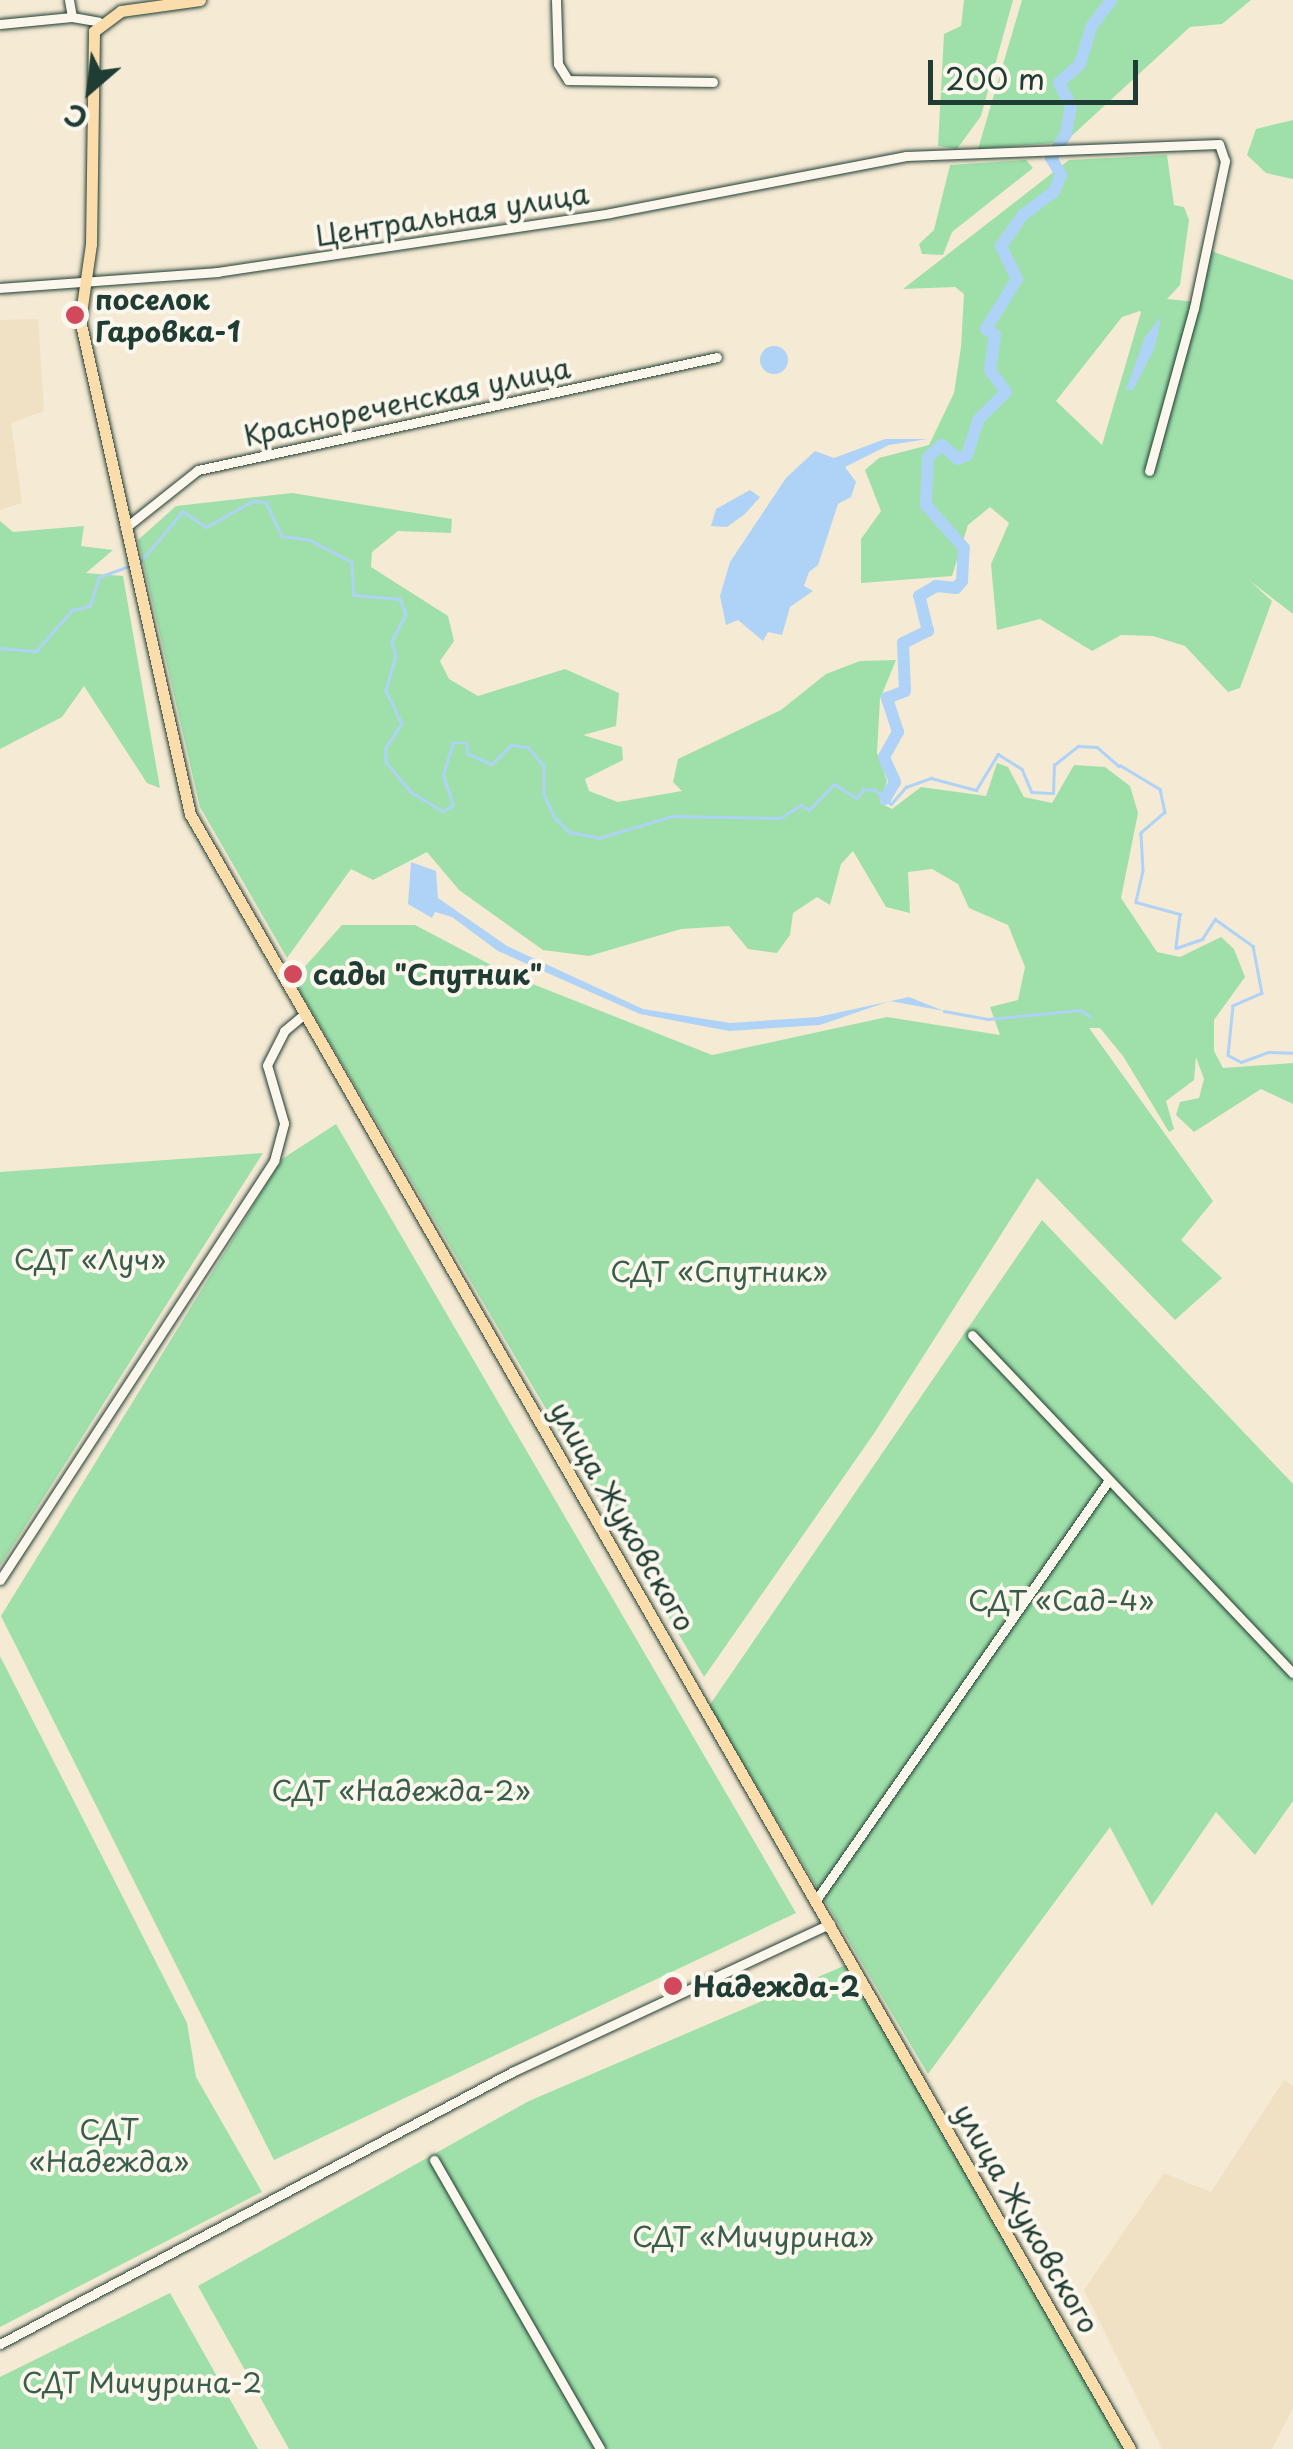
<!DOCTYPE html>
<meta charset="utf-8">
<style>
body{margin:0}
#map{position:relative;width:1293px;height:2449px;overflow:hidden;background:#f5ead4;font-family:"Playpen Sans",sans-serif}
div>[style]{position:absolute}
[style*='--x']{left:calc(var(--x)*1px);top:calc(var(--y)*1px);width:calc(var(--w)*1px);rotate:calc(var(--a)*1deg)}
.built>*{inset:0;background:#f1e1c4}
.green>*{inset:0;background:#9fe0aa}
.water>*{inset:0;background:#afd3f7}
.round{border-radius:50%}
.stream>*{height:2.5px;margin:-1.25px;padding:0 1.25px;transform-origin:1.25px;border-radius:1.25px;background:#afd3f7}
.river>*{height:12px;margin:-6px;padding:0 6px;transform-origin:6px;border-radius:6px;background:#afd3f7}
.roads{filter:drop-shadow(0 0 2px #1f3d34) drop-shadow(0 0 2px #1f3d34)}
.minor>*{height:9px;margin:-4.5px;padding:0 4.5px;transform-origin:4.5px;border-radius:4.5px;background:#fbf7ec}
.major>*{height:11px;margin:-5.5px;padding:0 5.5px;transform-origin:5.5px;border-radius:5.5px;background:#fbddab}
.dots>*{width:28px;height:28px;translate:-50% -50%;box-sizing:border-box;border:5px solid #fbf7ec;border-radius:50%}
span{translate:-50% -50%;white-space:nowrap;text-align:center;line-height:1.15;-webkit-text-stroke:8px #fbf7ec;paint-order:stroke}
.street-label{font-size:28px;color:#1f3d34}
.poi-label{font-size:28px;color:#1f3d34;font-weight:700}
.left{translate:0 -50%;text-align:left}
.park-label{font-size:28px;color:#395e4c}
.north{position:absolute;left:40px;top:40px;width:100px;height:100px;-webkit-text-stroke:8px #fbf7ec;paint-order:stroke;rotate:208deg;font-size:28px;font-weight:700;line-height:40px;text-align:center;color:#1f3d34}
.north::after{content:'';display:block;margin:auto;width:35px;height:45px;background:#1f3d34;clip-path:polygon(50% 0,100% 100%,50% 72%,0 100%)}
.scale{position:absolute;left:928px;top:60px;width:210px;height:45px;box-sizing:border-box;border:5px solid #1f3d34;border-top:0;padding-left:12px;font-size:30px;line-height:35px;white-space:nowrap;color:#1f3d34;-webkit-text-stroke:8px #fbf7ec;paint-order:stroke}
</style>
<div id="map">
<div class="built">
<i style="clip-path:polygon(38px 319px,44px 411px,11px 423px,22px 503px,0 510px,0 320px)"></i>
<i style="clip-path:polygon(1284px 2080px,1293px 2086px,1293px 2408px,1272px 2449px,1162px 2449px,1084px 2290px,1164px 2173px,1211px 2192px)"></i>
</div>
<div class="green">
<i style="clip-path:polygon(964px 0,1013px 0,981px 116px,957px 149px,938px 146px,944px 34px,961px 26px)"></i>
<i style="clip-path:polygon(1022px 0,1251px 0,1222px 24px,1190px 27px,1065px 142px,978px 149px)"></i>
<i style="clip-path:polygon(1293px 120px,1293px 179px,1266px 173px,1247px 155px,1256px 129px)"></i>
<i style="clip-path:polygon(evenodd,1167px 155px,1174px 205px,1184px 207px,1189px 220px,1180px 285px,1167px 299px,1197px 302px,1211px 251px,1293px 280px,1293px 614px,1249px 580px,1272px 601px,1240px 688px,1228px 692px,1185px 646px,1153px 636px,1121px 635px,1092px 651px,1040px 619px,997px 630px,991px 564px,1009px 523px,990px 507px,968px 525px,952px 576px,861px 583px,861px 539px,881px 511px,865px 470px,879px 458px,929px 445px,954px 393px,961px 347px,964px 294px,955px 287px,903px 289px,1069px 160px,1167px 155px,1140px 311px,1141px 312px,1102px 445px,1056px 401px,1122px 317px,1140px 311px)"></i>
<i style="clip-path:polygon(1026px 160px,1033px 168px,952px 232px,943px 255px,922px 254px,919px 244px,934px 230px,950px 165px)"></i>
<i style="clip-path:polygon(292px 493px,452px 519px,451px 533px,398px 531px,372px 552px,371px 567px,448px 616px,454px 641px,440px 661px,449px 679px,478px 696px,565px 669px,619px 693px,616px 726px,583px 735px,622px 747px,623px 760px,585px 779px,589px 791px,618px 802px,682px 791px,673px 782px,678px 759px,781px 710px,826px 674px,860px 661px,896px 660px,880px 699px,877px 753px,887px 781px,880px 803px,892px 809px,921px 787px,986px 796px,997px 763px,1008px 767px,1024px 797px,1052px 803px,1074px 765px,1105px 767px,1130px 786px,1138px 813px,1121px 898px,1157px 952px,1180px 957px,1221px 937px,1234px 949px,1245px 977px,1214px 1020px,1214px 1051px,1223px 1068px,1293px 1063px,1293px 1104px,1261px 1089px,1194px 1132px,1176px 1115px,1180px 1102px,1199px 1098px,1204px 1079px,1196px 1057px,1194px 1080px,1166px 1101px,1174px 1129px,1169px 1132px,1123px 1056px,1100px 1028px,1089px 1028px,1213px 1201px,1181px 1240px,1222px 1278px,1175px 1320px,1037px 1178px,875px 1432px,704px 1677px,293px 980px,342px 925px,415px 925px,510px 975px,712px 1055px,887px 1017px,1000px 1035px,990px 1007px,1018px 1000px,1025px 967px,1008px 925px,969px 908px,958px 884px,932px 869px,908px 872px,910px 913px,886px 907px,853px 851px,841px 864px,830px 905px,817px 897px,793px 913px,790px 935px,777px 953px,748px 949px,729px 926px,681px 929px,589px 956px,543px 950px,459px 890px,427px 852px,373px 880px,351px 869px,287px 958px,200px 807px,138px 540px,176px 506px)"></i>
<i style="clip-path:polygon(0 521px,13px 532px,84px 526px,81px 546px,113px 550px,86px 573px,123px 576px,160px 788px,147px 783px,84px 686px,62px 717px,0 749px)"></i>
<i style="clip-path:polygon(336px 1124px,796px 1913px,274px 2160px,1px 1616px,282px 1159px)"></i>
<i style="clip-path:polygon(263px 1153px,0 1566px,0 1172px)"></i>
<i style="clip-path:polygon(1042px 1220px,1293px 1484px,1293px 1801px,1255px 1855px,1216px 1812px,1152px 1906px,1110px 1827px,928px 2074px,709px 1706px)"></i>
<i style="clip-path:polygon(0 1656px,187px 2023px,196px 2077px,262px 2192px,0 2327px)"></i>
<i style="clip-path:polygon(846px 1965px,1134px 2449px,289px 2449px,198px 2286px,529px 2101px)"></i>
<i style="clip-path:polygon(170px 2293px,258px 2449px,0 2449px,0 2377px)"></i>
</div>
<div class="water">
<i style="clip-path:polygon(1161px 317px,1155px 347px,1133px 390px,1126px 390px,1145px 337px)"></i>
<i class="round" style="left:760px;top:346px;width:28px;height:28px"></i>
<i style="clip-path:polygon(885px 439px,928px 439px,889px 445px,845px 467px,856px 482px,851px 497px,838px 504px,818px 565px,809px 572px,804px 586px,813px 591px,790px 607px,782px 635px,768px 632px,763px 641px,738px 620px,726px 625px,720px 596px,730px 562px,786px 478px,815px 451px,834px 458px)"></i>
<i style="clip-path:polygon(750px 490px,760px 497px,745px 514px,727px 527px,711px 526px,716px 509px)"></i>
<i style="clip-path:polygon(411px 862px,436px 871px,438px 898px,507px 946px,643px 1009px,730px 1023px,818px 1017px,909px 997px,944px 1011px,890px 1001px,820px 1025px,729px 1031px,640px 1014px,498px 951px,452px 917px,435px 912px,432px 918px,408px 904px)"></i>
</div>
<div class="stream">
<i style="--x:141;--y:561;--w:65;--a:-50"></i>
<i style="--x:183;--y:511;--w:28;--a:35"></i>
<i style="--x:206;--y:527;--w:54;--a:-29"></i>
<i style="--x:253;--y:501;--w:13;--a:4"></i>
<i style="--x:266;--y:502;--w:38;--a:65"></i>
<i style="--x:282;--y:536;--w:28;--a:8"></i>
<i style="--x:310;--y:540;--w:47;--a:27.6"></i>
<i style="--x:352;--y:562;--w:33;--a:87"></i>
<i style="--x:354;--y:595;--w:46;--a:5"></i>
<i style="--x:400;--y:599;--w:16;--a:68"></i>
<i style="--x:406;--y:614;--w:31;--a:117"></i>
<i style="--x:392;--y:642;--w:15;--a:74"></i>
<i style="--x:396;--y:656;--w:36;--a:106"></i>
<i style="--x:386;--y:691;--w:37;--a:64"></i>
<i style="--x:402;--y:724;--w:29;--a:124"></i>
<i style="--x:386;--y:748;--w:14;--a:90"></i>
<i style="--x:386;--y:762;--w:39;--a:50"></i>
<i style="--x:411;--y:792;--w:37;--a:31"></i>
<i style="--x:443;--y:811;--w:11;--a:-27"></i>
<i style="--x:453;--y:806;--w:33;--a:-108"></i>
<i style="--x:443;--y:775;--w:34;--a:-73"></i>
<i style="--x:453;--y:743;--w:14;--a:0"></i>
<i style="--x:467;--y:743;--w:11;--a:85"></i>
<i style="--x:468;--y:754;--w:26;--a:23"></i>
<i style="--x:492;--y:764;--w:27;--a:-45"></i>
<i style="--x:511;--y:745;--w:17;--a:7"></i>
<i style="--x:528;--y:747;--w:25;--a:50"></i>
<i style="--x:544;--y:766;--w:28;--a:90"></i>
<i style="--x:544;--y:794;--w:26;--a:65"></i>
<i style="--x:555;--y:818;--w:20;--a:45"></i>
<i style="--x:569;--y:832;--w:31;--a:11"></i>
<i style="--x:599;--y:838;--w:77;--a:-16.6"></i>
<i style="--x:673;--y:816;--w:107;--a:1.1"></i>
<i style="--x:780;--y:818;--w:25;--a:-32"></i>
<i style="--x:801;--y:805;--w:9;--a:32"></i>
<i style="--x:809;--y:810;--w:36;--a:-46"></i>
<i style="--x:834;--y:784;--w:27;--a:31"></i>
<i style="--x:857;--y:798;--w:11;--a:-56"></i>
<i style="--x:863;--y:789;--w:12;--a:5"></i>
<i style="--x:875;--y:790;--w:21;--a:41"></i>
<i style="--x:891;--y:804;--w:23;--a:-49"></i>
<i style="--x:906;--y:787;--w:27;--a:-20"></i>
<i style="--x:931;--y:778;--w:47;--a:14.9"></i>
<i style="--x:976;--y:790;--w:42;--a:-58.6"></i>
<i style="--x:998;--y:754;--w:28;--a:32"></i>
<i style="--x:1022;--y:769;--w:25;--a:67"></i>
<i style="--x:1032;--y:792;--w:21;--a:3"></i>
<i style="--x:1053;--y:793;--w:28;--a:-88"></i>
<i style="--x:1054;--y:765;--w:31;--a:-38"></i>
<i style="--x:1078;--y:746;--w:19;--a:3"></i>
<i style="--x:1097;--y:747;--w:29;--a:41"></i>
<i style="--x:0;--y:648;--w:36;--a:5"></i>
<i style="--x:36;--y:651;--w:55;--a:-48.7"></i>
<i style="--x:72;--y:610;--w:18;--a:-13"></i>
<i style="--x:90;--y:606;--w:30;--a:-73"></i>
<i style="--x:99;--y:577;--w:32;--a:-20"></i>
<i style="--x:1120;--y:765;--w:47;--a:31"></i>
<i style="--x:1160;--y:789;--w:24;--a:78"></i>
<i style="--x:1165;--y:812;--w:32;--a:139"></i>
<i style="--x:1141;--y:833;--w:38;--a:87"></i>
<i style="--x:1143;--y:871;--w:32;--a:103"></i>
<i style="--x:1136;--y:902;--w:46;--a:15.3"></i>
<i style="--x:1180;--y:914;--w:34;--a:97"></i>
<i style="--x:1176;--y:948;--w:28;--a:-19"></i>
<i style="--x:1202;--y:939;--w:24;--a:-57"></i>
<i style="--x:1215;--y:919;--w:47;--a:35.4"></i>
<i style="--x:1253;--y:946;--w:48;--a:79.2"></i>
<i style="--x:1262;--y:993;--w:32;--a:156"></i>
<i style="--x:1233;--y:1006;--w:49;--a:95.8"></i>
<i style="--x:1228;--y:1055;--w:15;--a:28"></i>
<i style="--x:1241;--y:1062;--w:29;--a:-20"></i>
<i style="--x:1268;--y:1052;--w:25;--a:2"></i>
<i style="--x:944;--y:1011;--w:45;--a:10.3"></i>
<i style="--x:988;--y:1019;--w:93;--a:-5.5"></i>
<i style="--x:1081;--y:1010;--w:11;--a:34"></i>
</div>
<div class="river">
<i style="--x:885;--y:799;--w:20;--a:-60"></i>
<i style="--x:895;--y:782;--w:27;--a:-114"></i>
<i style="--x:884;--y:757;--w:29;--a:-61"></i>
<i style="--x:898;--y:732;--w:36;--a:-108"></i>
<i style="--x:887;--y:698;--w:19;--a:-21"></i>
<i style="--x:905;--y:691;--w:48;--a:-92.4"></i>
<i style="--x:903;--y:643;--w:28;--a:-26"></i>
<i style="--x:928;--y:631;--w:36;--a:-104"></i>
<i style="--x:919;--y:596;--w:20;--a:-30"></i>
<i style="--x:936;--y:586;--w:20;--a:6"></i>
<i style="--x:956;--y:588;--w:9;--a:-49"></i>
<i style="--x:962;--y:581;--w:33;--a:-87"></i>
<i style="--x:964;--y:548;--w:57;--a:-131.5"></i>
<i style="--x:926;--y:505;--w:48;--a:-87.6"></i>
<i style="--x:928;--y:457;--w:18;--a:-41"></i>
<i style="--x:942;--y:445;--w:21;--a:41"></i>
<i style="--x:958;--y:459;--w:10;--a:-24"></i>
<i style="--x:967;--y:455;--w:38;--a:-72"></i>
<i style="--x:979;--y:419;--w:38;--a:-45"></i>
<i style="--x:1006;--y:392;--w:27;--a:-126"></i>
<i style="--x:990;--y:370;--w:35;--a:-82"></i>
<i style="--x:995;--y:335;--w:11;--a:-146"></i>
<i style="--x:986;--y:329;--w:59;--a:-58.2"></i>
<i style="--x:1017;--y:279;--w:37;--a:-116"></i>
<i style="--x:1001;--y:246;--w:38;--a:-55"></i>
<i style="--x:1023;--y:215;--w:39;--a:-37"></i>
<i style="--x:1054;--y:192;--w:18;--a:-68"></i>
<i style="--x:1061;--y:175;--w:20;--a:-120"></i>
<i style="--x:1051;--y:158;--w:28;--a:-58"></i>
<i style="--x:1066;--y:134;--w:28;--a:-80"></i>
<i style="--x:1071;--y:106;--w:26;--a:-118"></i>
<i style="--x:1059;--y:83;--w:28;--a:-42"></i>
<i style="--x:1080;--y:64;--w:39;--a:-73"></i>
<i style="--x:1091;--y:27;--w:34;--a:-53"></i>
</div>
<div class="roads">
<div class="minor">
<i style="--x:69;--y:0;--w:17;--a:80"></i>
<i style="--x:556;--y:0;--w:64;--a:88.2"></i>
<i style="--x:558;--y:64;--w:19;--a:58"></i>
<i style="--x:568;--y:80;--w:145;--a:0.8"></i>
<i style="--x:0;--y:24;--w:72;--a:-5.6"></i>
<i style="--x:72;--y:17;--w:27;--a:10"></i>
<i style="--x:0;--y:288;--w:218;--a:-4.2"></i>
<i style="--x:217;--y:272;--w:397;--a:-8.5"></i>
<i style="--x:610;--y:213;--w:301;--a:-10.9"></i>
<i style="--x:906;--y:156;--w:313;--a:-2.2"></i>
<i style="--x:1219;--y:144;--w:18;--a:71"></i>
<i style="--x:1225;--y:161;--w:150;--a:101.9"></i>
<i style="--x:1194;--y:308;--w:169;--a:105.4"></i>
<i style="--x:125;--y:528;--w:93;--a:-38.5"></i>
<i style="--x:198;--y:470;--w:531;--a:-12.28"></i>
<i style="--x:972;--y:1335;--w:466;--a:46.5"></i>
<i style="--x:0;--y:1580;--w:501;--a:-56.82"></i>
<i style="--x:274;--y:1161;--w:39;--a:-75"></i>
<i style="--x:284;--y:1123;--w:60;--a:-106.3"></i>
<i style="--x:267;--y:1065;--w:38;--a:-63"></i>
<i style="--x:284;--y:1031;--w:25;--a:-40"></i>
<i style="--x:816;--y:1900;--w:512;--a:-55.1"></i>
<i style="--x:434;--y:2160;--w:333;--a:60.1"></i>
<i style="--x:0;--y:2344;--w:580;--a:-27.98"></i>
<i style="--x:512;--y:2072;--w:351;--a:-25"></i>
</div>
<div class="major">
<i style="--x:200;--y:0;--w:80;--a:172.1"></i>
<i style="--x:121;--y:11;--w:34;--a:143"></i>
<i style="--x:94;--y:31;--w:213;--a:90.8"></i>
<i style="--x:91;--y:244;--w:77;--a:98.2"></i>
<i style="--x:80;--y:320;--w:506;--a:77.45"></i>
<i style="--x:190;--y:814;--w:1886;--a:60.1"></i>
</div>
</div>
<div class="dots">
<i style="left:75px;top:315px;background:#d1495b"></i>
<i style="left:293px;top:974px;background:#d1495b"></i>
<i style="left:673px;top:1986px;background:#d1495b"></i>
</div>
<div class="street-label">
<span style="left:452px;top:214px;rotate:-9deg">Центральная улица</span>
<span style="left:407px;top:401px;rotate:-12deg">Краснореченская улица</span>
<span style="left:623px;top:1516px;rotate:60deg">улица Жуковского</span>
<span style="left:1027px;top:2218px;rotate:60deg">улица Жуковского</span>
</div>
<div class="poi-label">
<span class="left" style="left:95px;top:315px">поселок<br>Гаровка-1</span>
<span class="left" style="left:313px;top:974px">сады "Спутник"</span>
<span class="left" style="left:693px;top:1986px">Надежда-2</span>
</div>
<div class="park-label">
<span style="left:90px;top:1259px">СДТ «Луч»</span>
<span style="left:719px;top:1271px">СДТ «Спутник»</span>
<span style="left:1061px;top:1600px">СДТ «Сад-4»</span>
<span style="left:401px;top:1790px">СДТ «Надежда-2»</span>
<span style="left:109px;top:2145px">СДТ<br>«Надежда»</span>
<span style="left:753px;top:2236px">СДТ «Мичурина»</span>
<span style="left:142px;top:2382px">СДТ Мичурина-2</span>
</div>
<div class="north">С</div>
<div class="scale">200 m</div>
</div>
